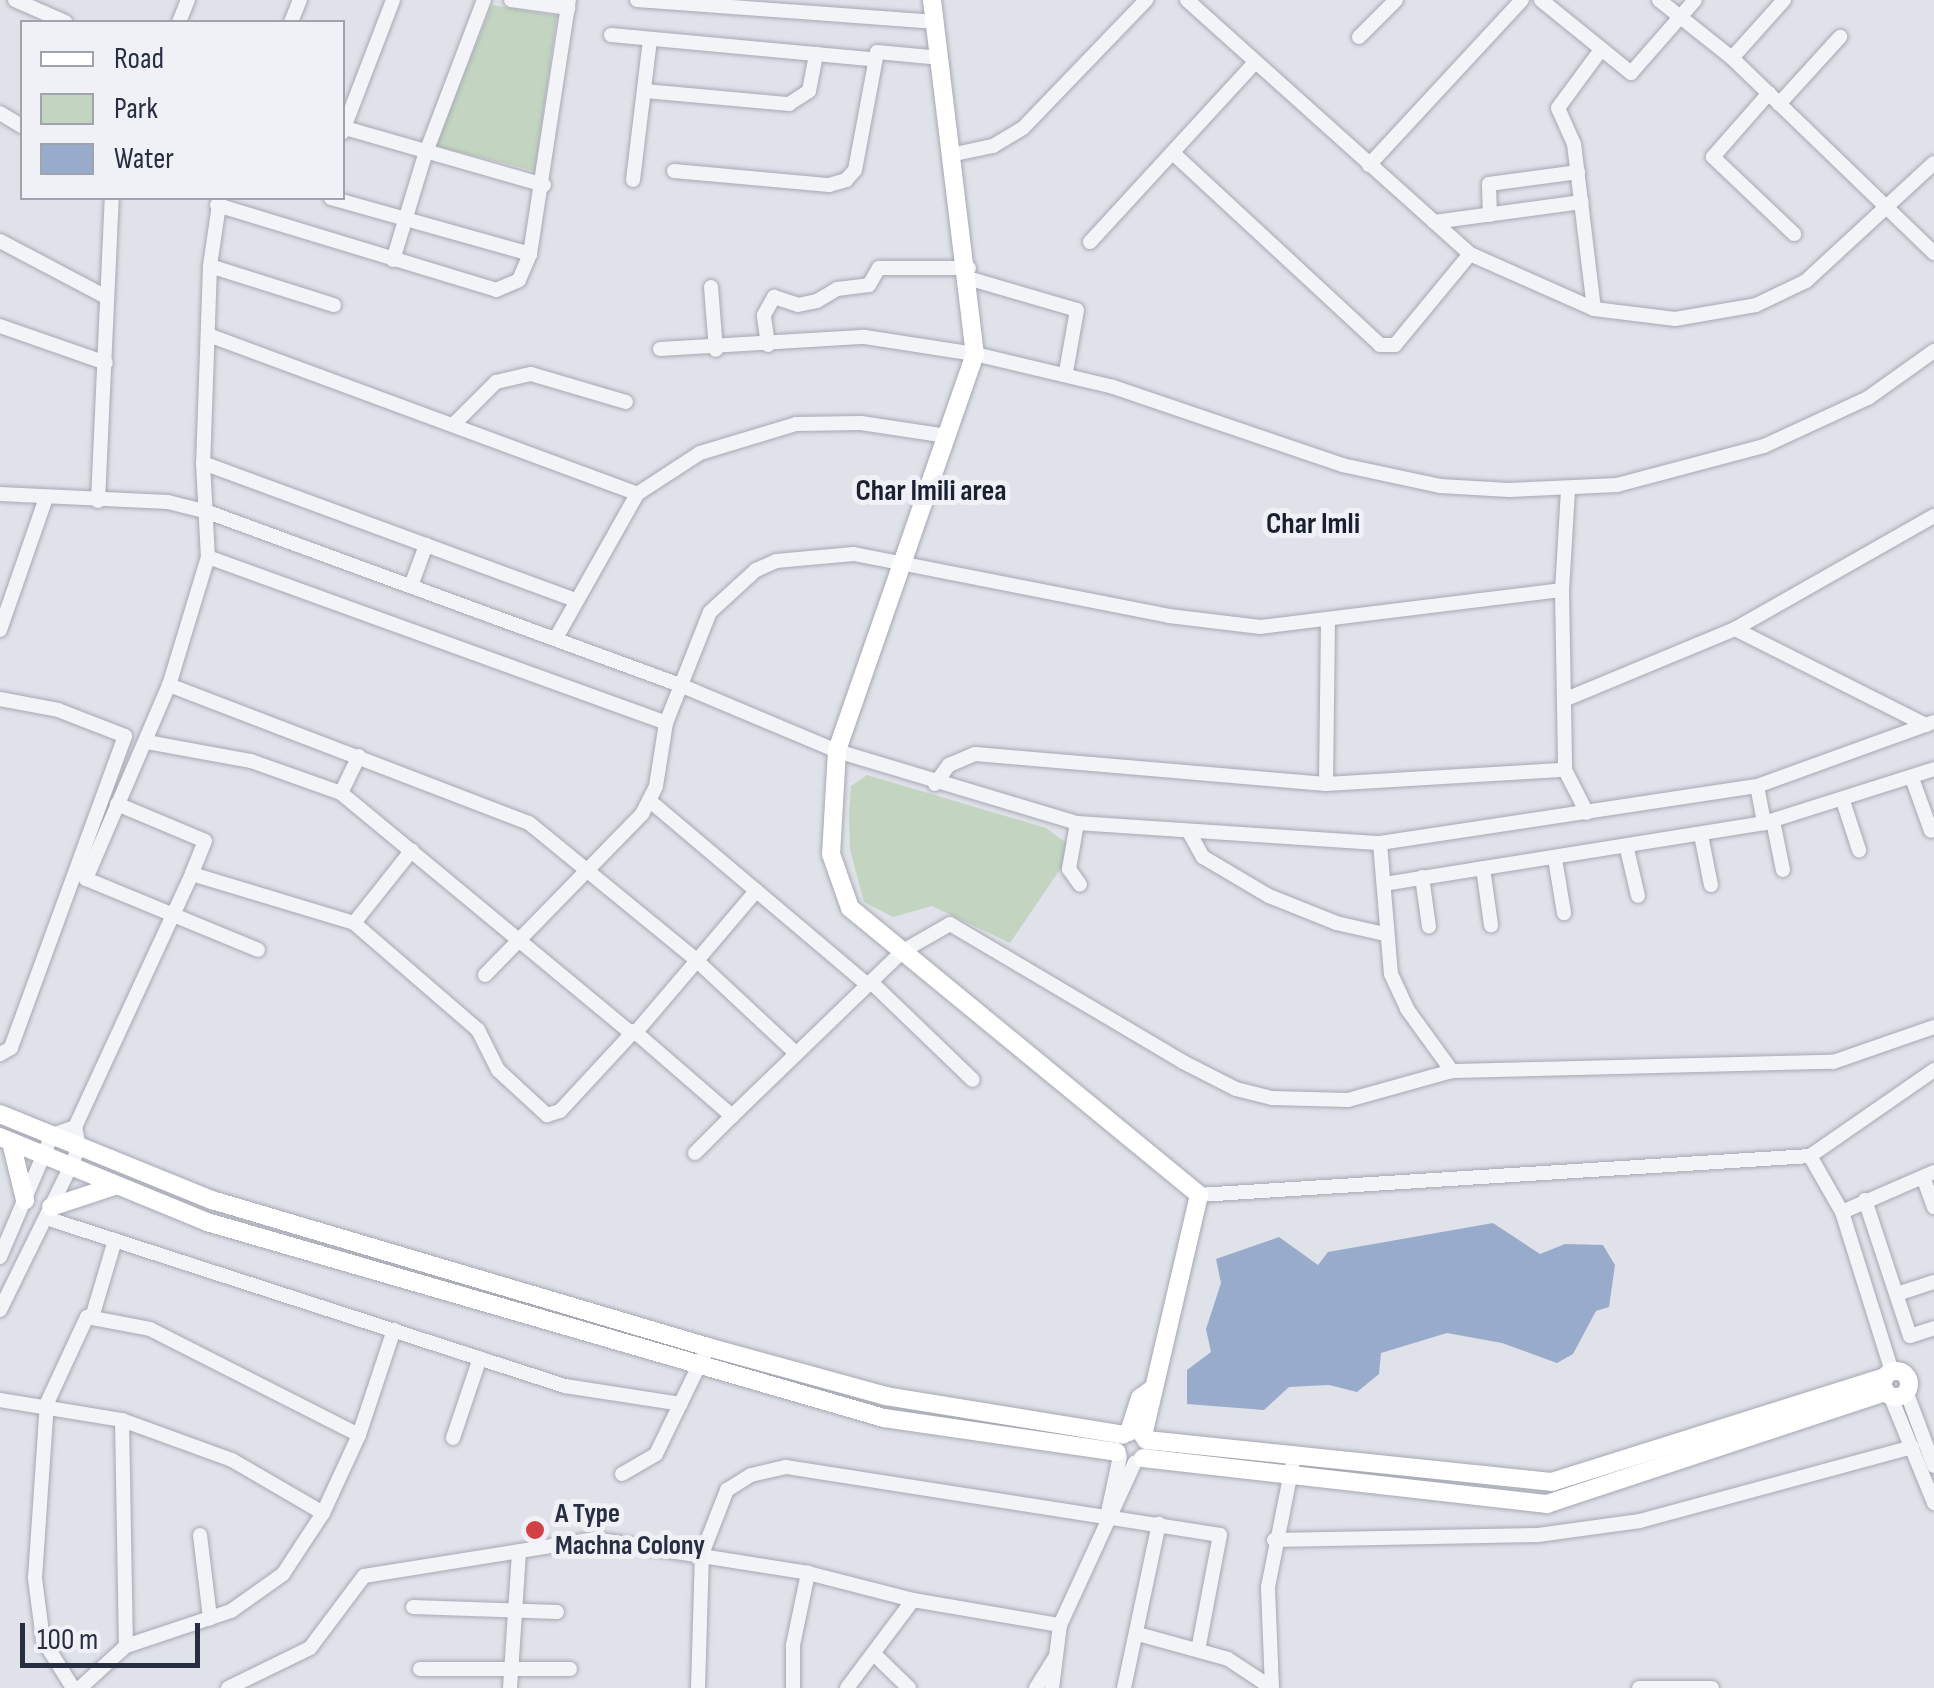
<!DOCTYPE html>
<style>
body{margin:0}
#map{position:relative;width:1934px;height:1688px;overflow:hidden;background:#e0e2e9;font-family:"Sofia Sans Condensed",sans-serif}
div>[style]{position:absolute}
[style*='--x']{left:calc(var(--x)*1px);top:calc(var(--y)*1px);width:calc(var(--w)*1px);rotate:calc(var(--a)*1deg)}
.green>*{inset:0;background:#c3d4c0}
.water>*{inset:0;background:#99abcb}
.roads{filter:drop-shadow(0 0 2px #a5a8b3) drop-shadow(0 0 2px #a5a8b3)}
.minor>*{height:14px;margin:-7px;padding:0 7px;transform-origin:7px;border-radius:7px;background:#f2f4f7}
.major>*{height:18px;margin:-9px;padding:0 9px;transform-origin:9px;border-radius:9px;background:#fff}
.major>.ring{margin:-9px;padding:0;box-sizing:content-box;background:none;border:18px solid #fff;border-radius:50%}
.dots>*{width:28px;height:28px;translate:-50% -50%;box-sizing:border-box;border:5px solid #eff1f7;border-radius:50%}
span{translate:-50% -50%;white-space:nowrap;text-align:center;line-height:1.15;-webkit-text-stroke:10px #eff1f7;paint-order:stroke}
.poi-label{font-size:28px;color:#282e41;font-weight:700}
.left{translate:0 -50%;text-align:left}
.neighbourhood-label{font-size:30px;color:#1a1f32;font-weight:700}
.legend{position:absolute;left:20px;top:20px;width:325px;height:180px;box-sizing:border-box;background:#eff1f7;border:2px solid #9fa3ae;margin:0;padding:12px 18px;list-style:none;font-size:30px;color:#282e41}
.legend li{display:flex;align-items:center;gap:20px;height:50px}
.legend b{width:50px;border:2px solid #9fa3ae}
.scale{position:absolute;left:20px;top:1623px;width:180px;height:45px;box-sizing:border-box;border:5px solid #282e41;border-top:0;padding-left:12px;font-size:30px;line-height:35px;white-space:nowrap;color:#282e41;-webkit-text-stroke:8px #eff1f7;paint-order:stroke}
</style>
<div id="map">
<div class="green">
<i style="clip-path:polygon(492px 5px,557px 16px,535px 171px,435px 146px)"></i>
<i style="clip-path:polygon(867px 775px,1046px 828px,1066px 843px,1067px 859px,1010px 943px,932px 906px,893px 917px,864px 902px,850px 850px,849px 814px,851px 786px)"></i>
</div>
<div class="water">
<i style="clip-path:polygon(1493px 1223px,1540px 1254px,1565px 1244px,1603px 1245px,1615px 1265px,1609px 1307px,1596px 1311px,1573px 1354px,1557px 1363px,1502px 1343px,1447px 1333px,1381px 1353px,1379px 1374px,1357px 1392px,1329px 1385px,1289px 1387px,1264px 1410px,1187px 1404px,1187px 1370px,1211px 1352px,1206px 1329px,1221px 1283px,1216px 1259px,1279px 1237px,1318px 1265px,1328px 1252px)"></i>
</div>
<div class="roads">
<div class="minor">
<i style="--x:15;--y:0;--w:55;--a:23.7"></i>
<i style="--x:511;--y:0;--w:58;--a:8"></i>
<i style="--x:637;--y:0;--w:300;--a:4.2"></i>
<i style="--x:1187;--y:0;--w:380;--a:41.9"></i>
<i style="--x:1470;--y:254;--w:136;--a:23.9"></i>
<i style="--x:1594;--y:309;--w:82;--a:7"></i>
<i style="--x:1675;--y:319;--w:82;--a:-9.8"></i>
<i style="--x:1756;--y:305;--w:55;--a:-25.6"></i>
<i style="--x:1806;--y:281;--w:174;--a:-42.7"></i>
<i style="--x:1541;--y:0;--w:116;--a:39"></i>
<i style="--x:1631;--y:73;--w:97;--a:-48.8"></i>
<i style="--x:1659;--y:0;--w:93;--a:38.5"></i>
<i style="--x:1732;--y:58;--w:281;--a:44"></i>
<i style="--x:179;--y:22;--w:24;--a:-68"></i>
<i style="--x:291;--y:22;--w:24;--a:-68"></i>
<i style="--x:611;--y:35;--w:262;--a:5.3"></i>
<i style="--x:1359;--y:37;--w:52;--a:-45"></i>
<i style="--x:1732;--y:58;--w:78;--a:-48.1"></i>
<i style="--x:645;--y:91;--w:145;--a:5.2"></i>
<i style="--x:789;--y:104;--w:24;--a:-33"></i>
<i style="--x:809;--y:91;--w:38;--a:-79"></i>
<i style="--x:1769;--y:93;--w:85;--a:131.2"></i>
<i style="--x:1713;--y:157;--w:112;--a:43.5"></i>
<i style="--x:1779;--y:104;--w:91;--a:-47.7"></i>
<i style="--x:0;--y:113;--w:26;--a:31"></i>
<i style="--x:345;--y:128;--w:207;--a:16"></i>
<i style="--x:342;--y:133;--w:142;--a:-69"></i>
<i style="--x:1173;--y:153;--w:282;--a:42.8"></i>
<i style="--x:1380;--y:345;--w:15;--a:0"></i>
<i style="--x:1395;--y:345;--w:118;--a:-50.5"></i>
<i style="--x:955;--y:154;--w:39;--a:-12"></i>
<i style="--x:993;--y:146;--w:35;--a:-31"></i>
<i style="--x:1023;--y:128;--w:178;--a:-46.1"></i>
<i style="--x:1369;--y:165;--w:225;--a:-47.2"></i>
<i style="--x:674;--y:171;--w:156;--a:5.2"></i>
<i style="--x:829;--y:185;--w:18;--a:-16"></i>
<i style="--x:846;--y:180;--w:13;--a:-48"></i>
<i style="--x:855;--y:170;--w:120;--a:-79.4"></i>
<i style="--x:877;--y:52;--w:64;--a:5.4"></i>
<i style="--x:633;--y:180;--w:141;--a:-83.1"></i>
<i style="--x:220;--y:198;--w:69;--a:98.4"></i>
<i style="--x:210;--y:266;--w:197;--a:92"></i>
<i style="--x:203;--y:463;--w:94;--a:87"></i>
<i style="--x:208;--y:557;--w:134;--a:106.9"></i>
<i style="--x:169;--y:685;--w:211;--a:113.2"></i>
<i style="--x:86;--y:879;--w:186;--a:22.4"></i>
<i style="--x:331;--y:198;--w:207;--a:15.7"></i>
<i style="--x:530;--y:254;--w:257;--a:-81.3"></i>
<i style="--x:217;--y:205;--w:292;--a:16.9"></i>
<i style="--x:496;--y:290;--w:25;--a:-23"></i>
<i style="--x:519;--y:280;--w:28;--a:-67"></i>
<i style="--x:1490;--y:215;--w:31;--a:-92"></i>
<i style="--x:1489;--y:184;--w:90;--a:-7.7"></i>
<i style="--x:1434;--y:222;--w:149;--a:-7.7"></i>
<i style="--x:0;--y:241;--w:120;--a:27.8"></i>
<i style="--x:1090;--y:242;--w:241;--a:-47.4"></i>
<i style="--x:393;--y:260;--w:110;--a:-73.1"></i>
<i style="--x:425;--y:155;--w:166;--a:-69.2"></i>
<i style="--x:210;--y:266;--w:130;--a:17.5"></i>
<i style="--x:971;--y:279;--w:110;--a:16.3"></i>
<i style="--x:1077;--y:310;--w:63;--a:100.1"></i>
<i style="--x:711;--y:287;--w:63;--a:85.5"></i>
<i style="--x:1594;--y:309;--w:166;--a:-96.9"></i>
<i style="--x:1574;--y:144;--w:39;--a:-114"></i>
<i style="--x:1558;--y:108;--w:71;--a:-53.6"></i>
<i style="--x:0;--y:326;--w:112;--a:19.2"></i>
<i style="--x:211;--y:336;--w:454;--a:20.3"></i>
<i style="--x:768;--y:345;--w:30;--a:-98"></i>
<i style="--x:764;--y:315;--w:21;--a:-61"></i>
<i style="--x:774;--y:297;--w:25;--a:18"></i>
<i style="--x:798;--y:305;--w:19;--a:-12"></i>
<i style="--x:817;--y:301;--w:23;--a:-31"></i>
<i style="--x:837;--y:289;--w:32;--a:-7"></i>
<i style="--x:869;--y:285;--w:20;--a:-60"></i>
<i style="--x:879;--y:268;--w:90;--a:0"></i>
<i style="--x:660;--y:349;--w:205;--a:-3.4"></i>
<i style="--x:865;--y:337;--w:111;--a:8.8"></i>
<i style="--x:975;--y:354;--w:142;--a:13.4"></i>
<i style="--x:1113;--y:387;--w:242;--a:18.8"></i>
<i style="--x:1342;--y:465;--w:100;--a:12.1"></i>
<i style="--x:1440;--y:486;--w:69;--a:3.3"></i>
<i style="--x:1509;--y:490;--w:108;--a:-2.7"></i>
<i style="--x:1617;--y:485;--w:152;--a:-14.9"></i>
<i style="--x:1764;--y:446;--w:115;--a:-24.8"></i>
<i style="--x:1868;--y:398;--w:81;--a:-35.5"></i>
<i style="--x:453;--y:425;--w:61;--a:-45"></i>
<i style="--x:496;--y:382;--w:36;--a:-13"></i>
<i style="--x:531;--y:374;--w:99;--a:16.4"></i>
<i style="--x:203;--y:463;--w:397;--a:20.2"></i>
<i style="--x:1568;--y:490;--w:100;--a:93.4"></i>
<i style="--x:1562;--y:590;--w:180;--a:89"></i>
<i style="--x:1565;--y:770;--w:48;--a:62.9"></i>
<i style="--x:0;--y:494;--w:168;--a:2.7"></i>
<i style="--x:168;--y:502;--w:38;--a:14"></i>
<i style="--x:205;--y:511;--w:506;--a:20.12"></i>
<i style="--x:680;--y:685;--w:170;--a:22.8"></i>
<i style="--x:837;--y:751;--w:251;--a:16.7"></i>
<i style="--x:1077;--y:823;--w:304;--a:3.8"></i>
<i style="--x:1380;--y:843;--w:381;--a:-8.6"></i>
<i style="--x:1757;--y:786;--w:188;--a:-19.9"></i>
<i style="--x:98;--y:501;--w:303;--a:-87.4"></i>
<i style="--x:208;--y:557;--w:487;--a:19.9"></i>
<i style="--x:411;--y:586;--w:44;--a:-69.9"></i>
<i style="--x:1735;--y:629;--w:214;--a:26.7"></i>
<i style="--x:0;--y:630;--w:137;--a:-70.8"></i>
<i style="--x:556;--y:638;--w:165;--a:-60.6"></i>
<i style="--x:637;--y:494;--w:75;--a:-33.1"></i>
<i style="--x:700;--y:453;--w:100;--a:-16.8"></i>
<i style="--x:796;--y:424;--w:65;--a:-0.9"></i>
<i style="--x:861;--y:423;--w:87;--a:8.6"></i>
<i style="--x:169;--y:685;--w:386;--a:21"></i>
<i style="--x:529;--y:823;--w:215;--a:39.3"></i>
<i style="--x:695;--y:959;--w:139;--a:43"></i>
<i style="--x:0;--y:699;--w:59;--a:10.7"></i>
<i style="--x:58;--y:710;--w:72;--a:21.2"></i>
<i style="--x:125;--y:736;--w:332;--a:110.1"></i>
<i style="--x:11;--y:1048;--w:13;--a:151"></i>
<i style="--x:1566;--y:699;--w:183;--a:-22.5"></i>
<i style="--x:1735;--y:629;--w:229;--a:-29.6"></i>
<i style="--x:147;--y:742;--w:106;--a:10.4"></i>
<i style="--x:251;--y:761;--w:96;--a:19.6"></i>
<i style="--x:341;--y:793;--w:375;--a:39.6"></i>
<i style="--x:1912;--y:778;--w:56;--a:70.3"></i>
<i style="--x:935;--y:784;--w:24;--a:-54"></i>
<i style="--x:949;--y:765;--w:28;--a:-23"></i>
<i style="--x:975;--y:754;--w:352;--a:4.9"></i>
<i style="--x:1326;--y:784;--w:239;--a:-3.4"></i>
<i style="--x:1326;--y:784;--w:161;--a:-89.3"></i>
<i style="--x:1757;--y:786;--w:38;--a:79"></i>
<i style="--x:341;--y:793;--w:41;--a:-64.1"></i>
<i style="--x:650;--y:801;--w:285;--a:40.2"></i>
<i style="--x:1843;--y:801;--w:52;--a:71.9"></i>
<i style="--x:117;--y:804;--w:95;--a:22.8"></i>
<i style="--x:205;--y:841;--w:35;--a:112"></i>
<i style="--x:1773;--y:821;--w:50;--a:78.5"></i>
<i style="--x:1077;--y:823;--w:47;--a:99.9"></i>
<i style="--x:1069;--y:869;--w:19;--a:55"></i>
<i style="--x:1189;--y:832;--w:29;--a:61"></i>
<i style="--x:1203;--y:857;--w:77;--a:30.6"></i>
<i style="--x:1269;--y:896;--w:72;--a:21.9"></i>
<i style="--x:1336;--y:923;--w:50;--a:12.7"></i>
<i style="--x:1701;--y:835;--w:51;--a:78.7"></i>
<i style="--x:1380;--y:843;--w:131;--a:85.2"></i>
<i style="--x:1391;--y:974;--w:38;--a:65"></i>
<i style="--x:1407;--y:1009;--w:77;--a:54"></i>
<i style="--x:1627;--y:849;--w:48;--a:76.8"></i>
<i style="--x:1555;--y:859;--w:55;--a:80.5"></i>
<i style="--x:1483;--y:868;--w:58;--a:82"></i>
<i style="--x:1422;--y:877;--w:50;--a:82"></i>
<i style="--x:1384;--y:884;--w:385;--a:-9.1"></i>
<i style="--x:1764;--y:823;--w:178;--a:-17.6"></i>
<i style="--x:354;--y:923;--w:93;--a:-51.5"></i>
<i style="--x:485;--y:975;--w:225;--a:-45.7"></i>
<i style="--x:642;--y:814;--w:31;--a:-63"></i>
<i style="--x:656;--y:786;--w:64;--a:-81"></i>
<i style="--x:666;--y:723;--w:119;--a:-68.4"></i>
<i style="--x:710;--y:612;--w:62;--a:-42.4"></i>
<i style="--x:756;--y:570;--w:22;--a:-24"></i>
<i style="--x:776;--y:561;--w:78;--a:-5.1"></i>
<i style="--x:854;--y:554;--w:321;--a:11.1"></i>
<i style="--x:1169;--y:616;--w:92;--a:6.9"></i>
<i style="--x:1260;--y:627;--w:304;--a:-7"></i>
<i style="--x:871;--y:982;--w:141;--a:43.9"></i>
<i style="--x:637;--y:1031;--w:184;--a:-49.6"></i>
<i style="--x:695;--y:1153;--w:52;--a:-45"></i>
<i style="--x:1810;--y:1156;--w:151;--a:-34.7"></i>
<i style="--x:1923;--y:1177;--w:32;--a:70"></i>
<i style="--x:1199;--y:1195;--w:612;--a:-3.65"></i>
<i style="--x:1810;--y:1156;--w:64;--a:60.3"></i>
<i style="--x:1842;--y:1212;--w:168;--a:72.6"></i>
<i style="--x:1865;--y:1200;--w:143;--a:71.7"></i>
<i style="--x:1910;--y:1336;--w:25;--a:-18"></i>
<i style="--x:1842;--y:1212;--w:100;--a:-23.5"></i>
<i style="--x:46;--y:1218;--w:546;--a:17.94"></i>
<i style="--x:565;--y:1386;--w:117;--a:8.8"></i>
<i style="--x:0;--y:1257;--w:133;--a:-66.9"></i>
<i style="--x:52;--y:1135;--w:24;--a:-19"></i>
<i style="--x:1897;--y:1294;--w:39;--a:-18"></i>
<i style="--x:0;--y:1310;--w:158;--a:-63.8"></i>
<i style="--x:70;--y:1168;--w:23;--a:-67"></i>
<i style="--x:79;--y:1147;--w:20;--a:-101"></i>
<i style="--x:75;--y:1127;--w:279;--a:-65.2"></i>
<i style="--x:192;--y:874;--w:169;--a:16.8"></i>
<i style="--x:354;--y:923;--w:164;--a:40.8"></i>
<i style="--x:478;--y:1030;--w:45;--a:63.4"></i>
<i style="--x:498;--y:1070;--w:67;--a:42.6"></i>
<i style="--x:547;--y:1115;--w:14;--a:-17"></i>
<i style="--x:560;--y:1111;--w:109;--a:-47.2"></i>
<i style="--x:634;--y:1031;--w:130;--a:40.9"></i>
<i style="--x:732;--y:1116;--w:238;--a:-44"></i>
<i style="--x:903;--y:951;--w:54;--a:-29.9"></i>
<i style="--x:950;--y:924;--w:271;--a:30.6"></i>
<i style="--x:1183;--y:1062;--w:59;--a:27"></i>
<i style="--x:1236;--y:1089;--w:37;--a:14"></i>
<i style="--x:1272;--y:1098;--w:76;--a:1.5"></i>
<i style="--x:1348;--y:1100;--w:108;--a:-15.6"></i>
<i style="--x:1452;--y:1071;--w:381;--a:-1.4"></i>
<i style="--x:1833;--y:1062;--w:107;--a:-19.1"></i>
<i style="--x:93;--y:1314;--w:77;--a:-73.4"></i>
<i style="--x:1906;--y:1391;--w:80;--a:69.5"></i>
<i style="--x:1890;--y:1395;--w:117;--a:67.8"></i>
<i style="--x:0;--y:1400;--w:124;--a:9.3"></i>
<i style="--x:122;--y:1420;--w:117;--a:20"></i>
<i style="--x:232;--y:1460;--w:105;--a:30.2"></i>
<i style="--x:122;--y:1420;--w:226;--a:89"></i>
<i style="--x:453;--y:1438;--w:84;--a:-71.4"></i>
<i style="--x:622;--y:1474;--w:39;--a:-30"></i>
<i style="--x:656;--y:1454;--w:119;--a:-64.1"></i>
<i style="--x:1108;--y:1512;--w:57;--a:-77.9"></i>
<i style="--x:200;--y:1535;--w:84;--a:83.1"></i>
<i style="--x:1274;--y:1540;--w:264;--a:-1.1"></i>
<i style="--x:1538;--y:1535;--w:103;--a:-7.8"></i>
<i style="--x:1640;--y:1521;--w:282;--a:-15.2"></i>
<i style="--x:413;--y:1607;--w:144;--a:2"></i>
<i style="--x:1138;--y:1634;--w:93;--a:15.5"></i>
<i style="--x:1228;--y:1659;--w:53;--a:33.4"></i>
<i style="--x:876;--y:1656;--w:46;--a:44.1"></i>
<i style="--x:420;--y:1669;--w:150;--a:0"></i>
<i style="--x:73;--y:1688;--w:57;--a:-122"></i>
<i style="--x:43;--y:1640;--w:63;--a:-97.4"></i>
<i style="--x:35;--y:1578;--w:175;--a:-86.1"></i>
<i style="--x:47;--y:1403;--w:95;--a:-65.1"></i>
<i style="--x:87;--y:1317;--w:64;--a:10.8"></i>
<i style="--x:150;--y:1329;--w:234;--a:26.9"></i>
<i style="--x:80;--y:1688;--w:62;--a:-42.4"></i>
<i style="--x:126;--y:1646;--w:111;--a:-18.4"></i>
<i style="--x:231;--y:1611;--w:64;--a:-35.4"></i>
<i style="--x:283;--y:1574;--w:73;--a:-56.7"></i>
<i style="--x:323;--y:1513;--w:86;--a:-65.2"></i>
<i style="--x:359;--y:1435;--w:111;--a:-71.6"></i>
<i style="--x:228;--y:1688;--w:91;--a:-26"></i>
<i style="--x:310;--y:1648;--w:90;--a:-53.1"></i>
<i style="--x:364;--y:1576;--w:233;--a:-9.1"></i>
<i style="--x:594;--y:1539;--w:217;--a:9"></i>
<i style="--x:808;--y:1573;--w:108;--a:14.4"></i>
<i style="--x:913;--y:1600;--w:149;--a:9.7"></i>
<i style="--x:510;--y:1688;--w:137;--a:-86.2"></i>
<i style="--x:698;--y:1688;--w:134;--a:-88.3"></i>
<i style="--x:702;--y:1554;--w:69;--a:-68.7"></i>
<i style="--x:727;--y:1490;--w:28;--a:-32"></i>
<i style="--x:751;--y:1475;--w:36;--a:-13"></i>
<i style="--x:786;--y:1467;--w:439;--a:8.9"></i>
<i style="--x:1220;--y:1535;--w:117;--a:100.8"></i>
<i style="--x:793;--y:1688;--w:43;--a:-90"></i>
<i style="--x:793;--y:1645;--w:74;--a:-78.2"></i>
<i style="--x:847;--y:1688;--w:110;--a:-53.1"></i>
<i style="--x:1036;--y:1688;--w:36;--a:-58"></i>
<i style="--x:1052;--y:1688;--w:64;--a:-82.8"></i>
<i style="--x:1060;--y:1625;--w:179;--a:-65.3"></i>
<i style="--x:1124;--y:1688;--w:168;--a:-78"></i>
<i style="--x:1272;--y:1688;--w:101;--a:-92.3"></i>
<i style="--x:1268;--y:1587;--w:133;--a:-78.7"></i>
<i style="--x:1639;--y:1688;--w:73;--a:0"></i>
</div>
<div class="major">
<i style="--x:932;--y:0;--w:357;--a:83.1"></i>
<i style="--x:975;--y:354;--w:420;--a:109.2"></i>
<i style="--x:837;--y:751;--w:103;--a:93.3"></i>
<i style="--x:831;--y:854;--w:57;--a:70.6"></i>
<i style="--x:850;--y:908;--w:452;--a:39.4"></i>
<i style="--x:1199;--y:1195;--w:247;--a:103.1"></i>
<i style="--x:0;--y:1114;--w:229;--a:22.1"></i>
<i style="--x:212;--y:1200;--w:517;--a:16.51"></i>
<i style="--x:708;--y:1347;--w:185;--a:15.4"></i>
<i style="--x:886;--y:1396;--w:240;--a:9.3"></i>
<i style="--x:0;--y:1137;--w:224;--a:22.3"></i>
<i style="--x:207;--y:1222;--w:705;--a:16.15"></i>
<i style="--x:884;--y:1418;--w:235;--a:8.3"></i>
<i style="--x:11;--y:1142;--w:60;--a:76.4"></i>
<i style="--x:51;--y:1207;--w:67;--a:-18.2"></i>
<i class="ring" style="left:1883px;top:1371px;width:8px;height:8px"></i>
<i style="--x:1129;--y:1432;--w:36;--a:-72"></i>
<i style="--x:1140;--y:1398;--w:14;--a:-36"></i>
<i style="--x:1146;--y:1440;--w:408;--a:5.9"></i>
<i style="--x:1552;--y:1482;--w:349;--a:-17.5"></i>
<i style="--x:1143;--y:1458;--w:407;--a:6.5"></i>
<i style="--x:1547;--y:1504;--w:357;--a:-18.3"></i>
</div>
</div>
<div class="dots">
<i style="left:535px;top:1530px;background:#d34044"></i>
</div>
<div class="poi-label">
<span class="left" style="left:555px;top:1530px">A Type<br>Machna Colony</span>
</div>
<div class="neighbourhood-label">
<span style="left:931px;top:491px">Char Imili area</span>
<span style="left:1313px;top:524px">Char Imli</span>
</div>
<ul class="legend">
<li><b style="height:12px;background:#fff"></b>Road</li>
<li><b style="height:28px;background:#c3d4c0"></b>Park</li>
<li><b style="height:28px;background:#99abcb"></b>Water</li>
</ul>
<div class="scale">100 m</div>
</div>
